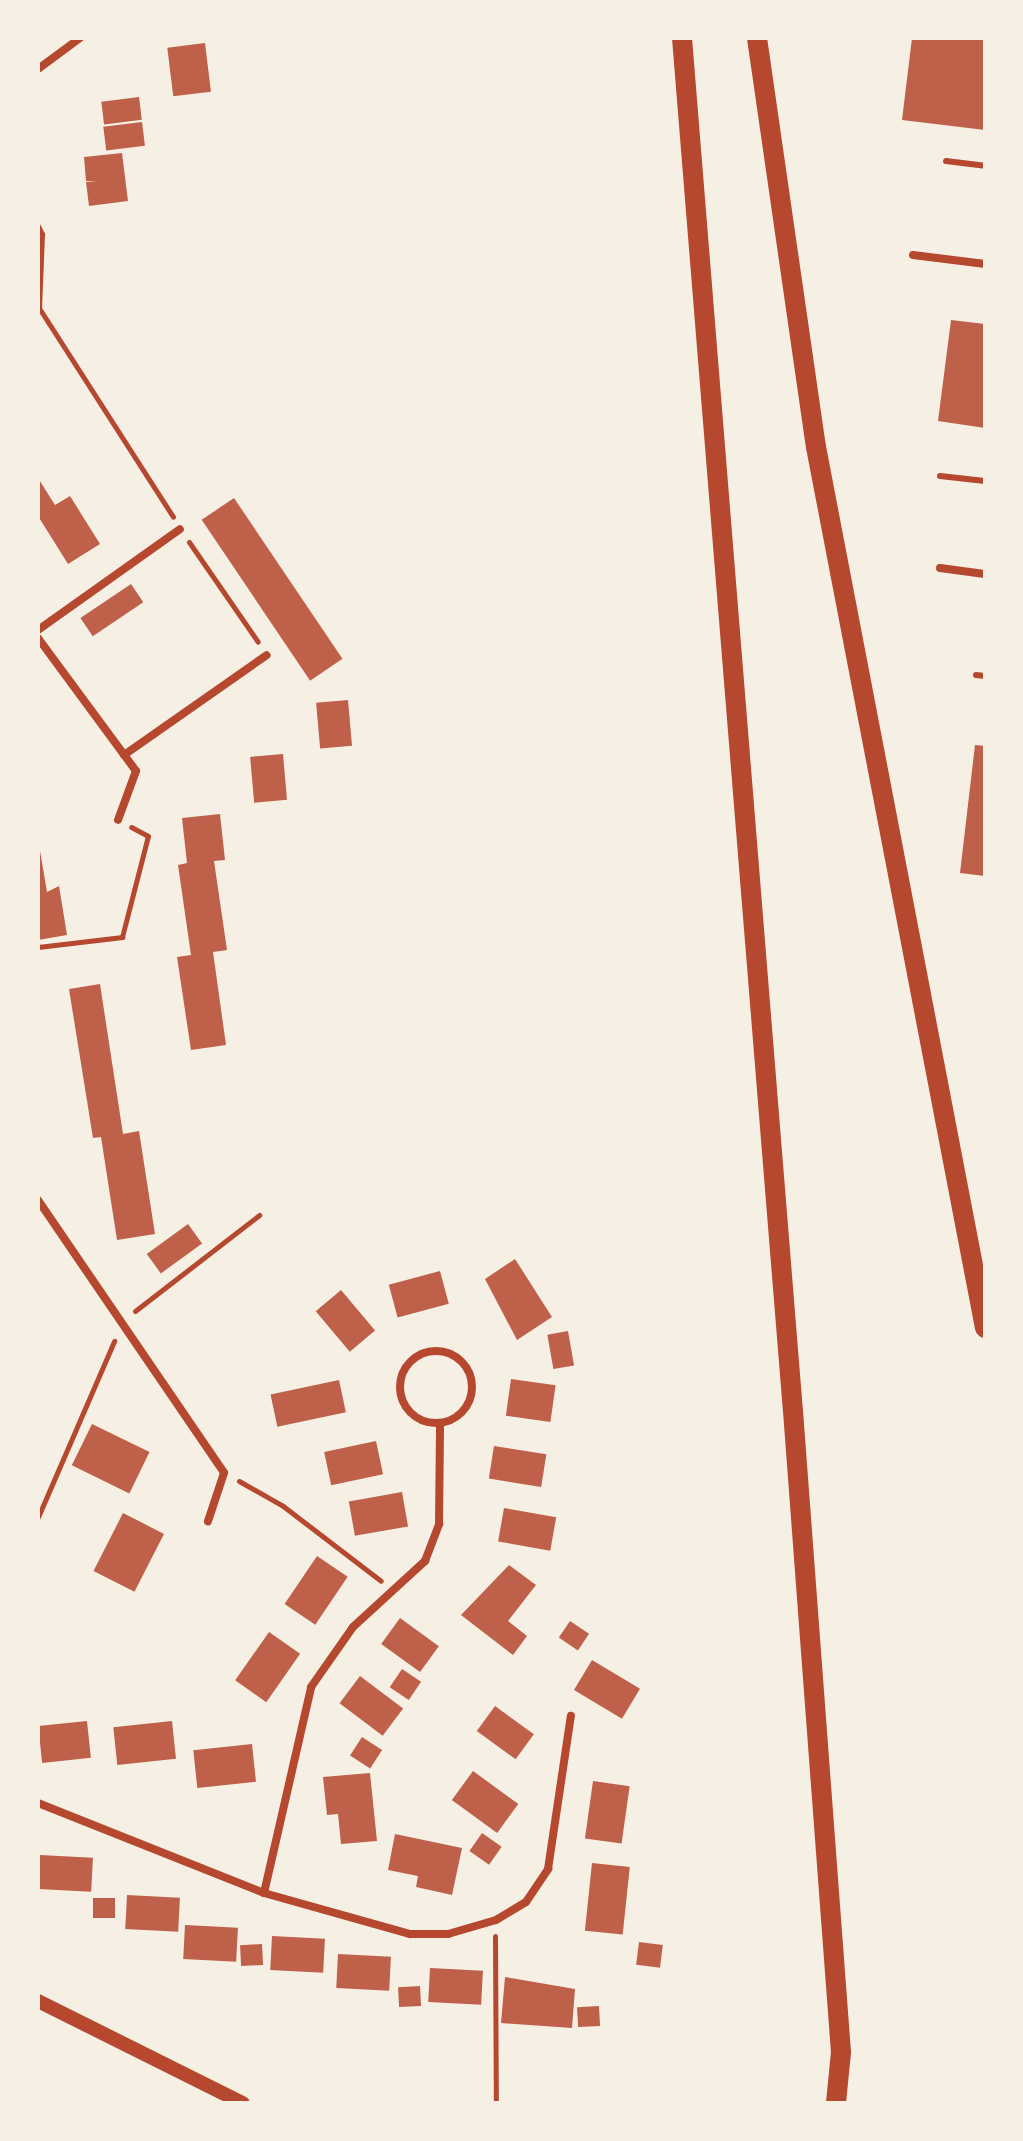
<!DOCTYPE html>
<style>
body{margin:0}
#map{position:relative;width:1023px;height:2141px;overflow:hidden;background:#f6efe4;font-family:"DejaVu Sans",sans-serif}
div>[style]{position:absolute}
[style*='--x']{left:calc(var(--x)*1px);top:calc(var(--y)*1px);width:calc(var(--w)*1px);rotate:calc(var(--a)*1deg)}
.building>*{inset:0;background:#bf614a;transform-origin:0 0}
.path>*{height:5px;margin:-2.5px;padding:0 2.5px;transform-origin:2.5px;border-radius:2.5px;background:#b5482f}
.service>*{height:6px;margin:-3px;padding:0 3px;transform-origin:3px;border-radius:3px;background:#b5482f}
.minor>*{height:8px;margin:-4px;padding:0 4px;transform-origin:4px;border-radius:4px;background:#b5482f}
.minor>.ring{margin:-4px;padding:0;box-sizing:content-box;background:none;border:8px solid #b5482f;border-radius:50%}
.tertiary>*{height:14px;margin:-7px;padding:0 7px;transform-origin:7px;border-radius:7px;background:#b5482f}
.trunk>*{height:20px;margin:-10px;padding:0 10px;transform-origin:10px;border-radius:10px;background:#b5482f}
span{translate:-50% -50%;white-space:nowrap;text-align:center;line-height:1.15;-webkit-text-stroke:8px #f6efe4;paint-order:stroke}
.frame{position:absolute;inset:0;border:40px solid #f6efe4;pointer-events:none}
</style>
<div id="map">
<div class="building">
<i style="clip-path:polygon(912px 38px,985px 38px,985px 130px,902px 120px)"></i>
<i style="left:205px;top:43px;width:49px;height:38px;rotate:83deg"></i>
<i style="left:139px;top:97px;width:23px;height:38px;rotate:83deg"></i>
<i style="left:142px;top:122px;width:24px;height:39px;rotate:83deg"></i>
<i style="clip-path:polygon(122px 153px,128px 201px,89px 206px,86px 182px,97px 181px,86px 181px,84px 157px)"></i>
<i style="clip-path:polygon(951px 320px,985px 324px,985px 428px,938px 421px)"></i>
<i style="clip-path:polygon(38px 478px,55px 505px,70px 496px,100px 544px,68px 564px,38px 516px)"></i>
<i style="left:234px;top:498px;width:194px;height:39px;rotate:56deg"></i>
<i style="left:131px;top:584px;width:22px;height:61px;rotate:56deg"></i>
<i style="left:348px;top:700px;width:46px;height:32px;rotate:85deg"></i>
<i style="clip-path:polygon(975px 745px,985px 746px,985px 876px,960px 873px)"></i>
<i style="left:283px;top:754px;width:46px;height:33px;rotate:85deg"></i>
<i style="clip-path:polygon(220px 814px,225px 860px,214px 861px,227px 950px,213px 952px,226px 1045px,191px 1050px,177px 957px,191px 955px,178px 865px,187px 863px,182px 818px)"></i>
<i style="clip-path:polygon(38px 839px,47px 892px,59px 886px,67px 935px,38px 940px)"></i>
<i style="clip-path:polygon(100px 984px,123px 1134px,139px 1131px,155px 1234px,117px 1240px,101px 1137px,93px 1138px,69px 989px)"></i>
<i style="left:188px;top:1224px;width:24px;height:51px;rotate:54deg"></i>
<i style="clip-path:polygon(515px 1259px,552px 1317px,517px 1340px,485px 1279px)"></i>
<i style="left:440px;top:1271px;width:34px;height:53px;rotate:75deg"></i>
<i style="left:341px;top:1290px;width:53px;height:33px;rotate:50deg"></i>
<i style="left:568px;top:1331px;width:35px;height:21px;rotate:80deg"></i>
<i style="left:511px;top:1379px;width:45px;height:37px;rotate:8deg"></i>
<i style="left:339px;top:1380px;width:33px;height:70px;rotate:78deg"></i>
<i style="left:92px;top:1424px;width:64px;height:46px;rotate:26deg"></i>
<i style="left:376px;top:1441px;width:34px;height:53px;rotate:78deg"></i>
<i style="left:494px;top:1446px;width:53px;height:33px;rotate:9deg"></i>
<i style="left:402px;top:1492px;width:35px;height:54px;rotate:80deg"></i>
<i style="left:504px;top:1508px;width:53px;height:34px;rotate:10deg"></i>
<i style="left:123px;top:1513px;width:46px;height:65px;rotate:27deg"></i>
<i style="left:317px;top:1556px;width:37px;height:58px;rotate:34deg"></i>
<i style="clip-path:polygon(509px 1565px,536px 1585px,508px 1621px,527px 1636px,513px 1655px,461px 1615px)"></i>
<i style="left:400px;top:1618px;width:48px;height:32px;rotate:36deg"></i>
<i style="left:570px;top:1621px;width:23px;height:20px;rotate:34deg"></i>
<i style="left:269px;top:1632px;width:38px;height:59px;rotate:35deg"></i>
<i style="left:592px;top:1660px;width:56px;height:35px;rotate:31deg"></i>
<i style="left:402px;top:1669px;width:23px;height:22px;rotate:34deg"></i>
<i style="left:360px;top:1676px;width:54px;height:34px;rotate:37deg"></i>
<i style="left:495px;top:1706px;width:48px;height:31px;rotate:36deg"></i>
<i style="left:87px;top:1721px;width:37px;height:49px;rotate:84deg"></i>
<i style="left:172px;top:1721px;width:38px;height:59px;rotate:84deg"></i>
<i style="left:362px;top:1737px;width:24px;height:22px;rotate:33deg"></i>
<i style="left:252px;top:1744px;width:38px;height:59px;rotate:84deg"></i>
<i style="left:473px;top:1771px;width:56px;height:36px;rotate:36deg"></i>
<i style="clip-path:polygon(370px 1773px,377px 1841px,341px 1844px,338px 1814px,327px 1815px,323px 1777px)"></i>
<i style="left:593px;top:1781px;width:37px;height:58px;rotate:8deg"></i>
<i style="left:482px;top:1833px;width:24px;height:22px;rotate:35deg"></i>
<i style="clip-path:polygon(395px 1834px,462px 1848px,452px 1895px,416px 1887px,418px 1876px,388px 1870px)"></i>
<i style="left:40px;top:1855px;width:53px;height:34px;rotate:3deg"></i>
<i style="left:592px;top:1863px;width:38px;height:68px;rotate:6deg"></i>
<i style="left:127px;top:1895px;width:53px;height:34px;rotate:3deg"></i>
<i style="left:93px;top:1898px;width:22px;height:20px"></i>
<i style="left:185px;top:1925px;width:53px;height:34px;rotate:3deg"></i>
<i style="left:272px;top:1936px;width:53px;height:34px;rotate:3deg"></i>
<i style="left:639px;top:1942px;width:24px;height:23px;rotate:7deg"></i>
<i style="left:262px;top:1944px;width:21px;height:22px;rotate:87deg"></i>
<i style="left:338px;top:1954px;width:53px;height:34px;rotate:3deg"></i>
<i style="left:430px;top:1968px;width:53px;height:34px;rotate:3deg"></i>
<i style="clip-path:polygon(505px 1977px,575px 1989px,572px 2028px,501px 2023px)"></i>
<i style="left:420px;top:1986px;width:20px;height:22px;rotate:87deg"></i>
<i style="left:599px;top:2006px;width:20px;height:22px;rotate:87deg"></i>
</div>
<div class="path">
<i style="--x:38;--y:226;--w:9;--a:63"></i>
<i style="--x:42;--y:234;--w:74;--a:92.3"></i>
<i style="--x:39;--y:308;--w:248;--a:57.3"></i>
<i style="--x:189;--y:542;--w:121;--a:55.4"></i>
<i style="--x:38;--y:947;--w:85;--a:-6.8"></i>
<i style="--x:122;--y:937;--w:104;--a:-75.6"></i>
<i style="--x:148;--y:836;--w:19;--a:-152"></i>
<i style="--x:135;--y:1311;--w:157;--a:-37.7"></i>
<i style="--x:239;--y:1481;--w:51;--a:29.6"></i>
<i style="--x:283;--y:1506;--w:123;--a:37.4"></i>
<i style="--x:38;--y:1517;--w:192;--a:-66.6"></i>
<i style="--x:495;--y:1936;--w:167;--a:89.7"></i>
</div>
<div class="service">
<i style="--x:946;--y:161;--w:39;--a:7"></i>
<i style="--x:940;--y:476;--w:45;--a:6.3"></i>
<i style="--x:976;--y:675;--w:9;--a:6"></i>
</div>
<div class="minor">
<i style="--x:38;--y:69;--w:52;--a:-36.4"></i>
<i style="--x:913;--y:255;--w:73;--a:7.1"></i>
<i style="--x:940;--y:568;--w:45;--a:7.6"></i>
<i style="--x:38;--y:630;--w:174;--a:-35.4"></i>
<i style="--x:38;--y:638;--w:165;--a:53.6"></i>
<i style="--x:136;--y:771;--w:52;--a:110.2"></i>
<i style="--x:124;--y:755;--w:174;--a:-35"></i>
<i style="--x:38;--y:1200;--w:330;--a:55.7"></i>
<i style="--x:224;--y:1473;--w:51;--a:108.4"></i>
<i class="ring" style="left:400px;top:1351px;width:64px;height:64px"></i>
<i style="--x:38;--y:1803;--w:243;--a:21.7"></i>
<i style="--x:264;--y:1893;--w:152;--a:15.7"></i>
<i style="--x:410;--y:1934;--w:38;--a:0"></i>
<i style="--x:448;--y:1934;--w:50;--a:-16.3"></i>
<i style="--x:496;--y:1920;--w:35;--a:-31"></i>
<i style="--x:526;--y:1902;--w:40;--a:-56"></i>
<i style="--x:548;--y:1869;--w:155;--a:-81.5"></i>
<i style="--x:264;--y:1893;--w:211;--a:-77.1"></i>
<i style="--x:311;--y:1687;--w:73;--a:-55"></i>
<i style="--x:353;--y:1627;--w:98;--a:-42.5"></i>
<i style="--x:425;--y:1561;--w:40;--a:-69"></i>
<i style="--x:439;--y:1524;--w:100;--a:-89.4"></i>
</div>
<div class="tertiary">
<i style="--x:38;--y:2001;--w:229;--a:26.5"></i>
</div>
<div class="trunk">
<i style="--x:682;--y:38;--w:1377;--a:85.38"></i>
<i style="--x:793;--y:1411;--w:643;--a:85.72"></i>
<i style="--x:841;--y:2052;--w:51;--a:95.6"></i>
<i style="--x:757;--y:38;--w:413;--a:81.8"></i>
<i style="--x:816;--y:447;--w:897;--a:79.14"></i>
</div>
<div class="frame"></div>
</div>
